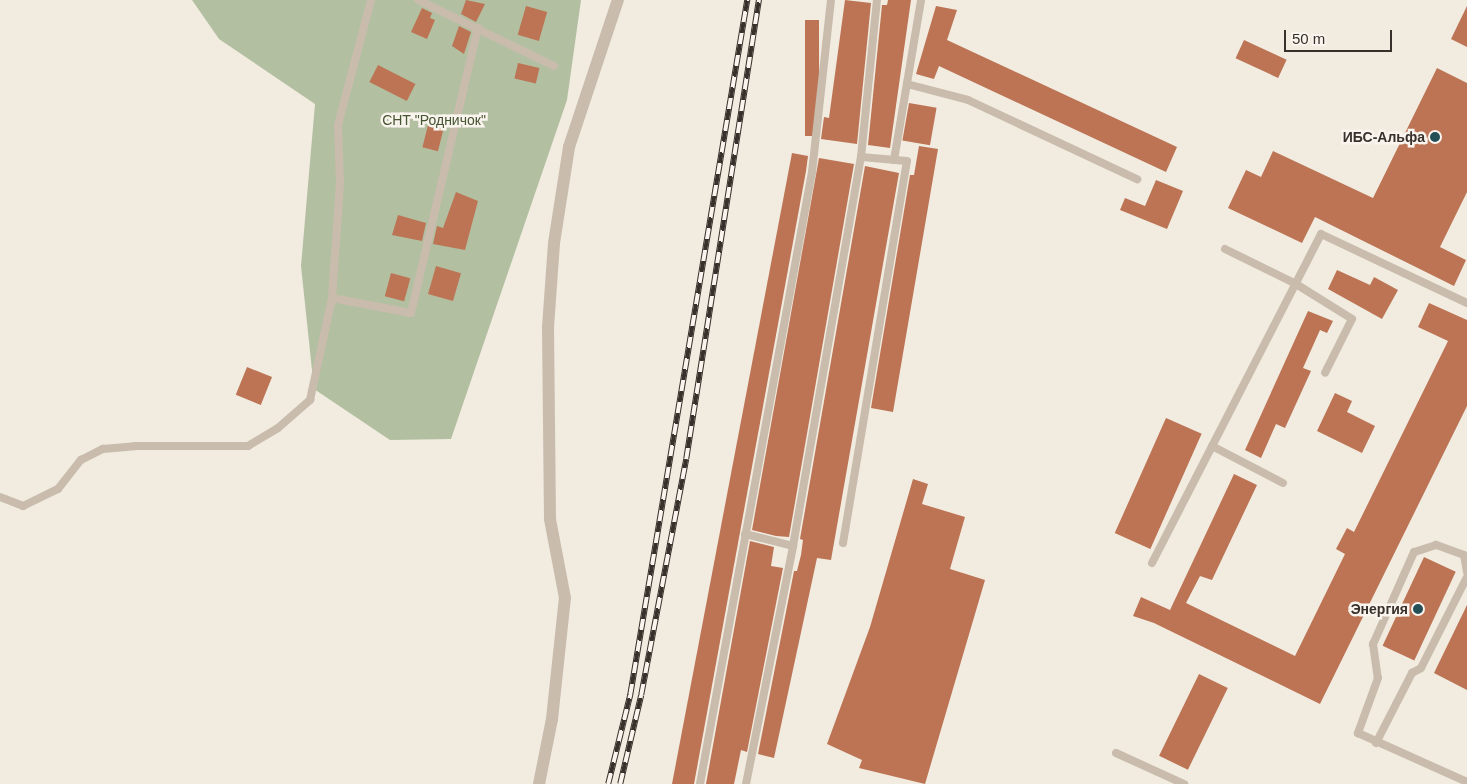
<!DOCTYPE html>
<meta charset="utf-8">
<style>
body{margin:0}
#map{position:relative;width:1467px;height:784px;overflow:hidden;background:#f1ebe0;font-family:Arial,sans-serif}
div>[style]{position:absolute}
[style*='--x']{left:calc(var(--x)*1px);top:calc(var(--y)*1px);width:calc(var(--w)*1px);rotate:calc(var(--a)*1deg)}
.green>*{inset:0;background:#b3bfa1}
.building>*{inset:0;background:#bc7454;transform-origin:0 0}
.lane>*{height:8px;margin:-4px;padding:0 4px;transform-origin:4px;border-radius:4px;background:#c9bcad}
.street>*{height:12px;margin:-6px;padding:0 6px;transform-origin:6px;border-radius:6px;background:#c9bcad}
.rail>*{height:5.5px;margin-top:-2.75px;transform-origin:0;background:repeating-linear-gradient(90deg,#f9f4ed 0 11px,#38302b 0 22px);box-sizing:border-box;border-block:1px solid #38302b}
.dots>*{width:14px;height:14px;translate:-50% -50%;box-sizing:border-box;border:2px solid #f9f4ed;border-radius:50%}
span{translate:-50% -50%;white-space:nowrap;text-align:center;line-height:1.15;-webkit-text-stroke:5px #f9f4ed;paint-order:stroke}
.park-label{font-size:14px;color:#455431}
.poi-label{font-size:14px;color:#38302b;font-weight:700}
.right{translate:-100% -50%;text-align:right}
.scale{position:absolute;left:1284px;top:30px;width:108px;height:22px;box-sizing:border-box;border:2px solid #38302b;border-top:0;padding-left:6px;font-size:15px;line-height:18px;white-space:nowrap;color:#38302b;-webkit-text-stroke:4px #f9f4ed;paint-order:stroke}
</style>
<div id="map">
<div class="green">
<i style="clip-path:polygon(192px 0,581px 0,567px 100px,451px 439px,390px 440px,314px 389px,301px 266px,315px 104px,219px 39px)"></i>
</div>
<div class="building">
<i style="clip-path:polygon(466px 0,485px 4px,476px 22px,461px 14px)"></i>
<i style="clip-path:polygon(845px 0,871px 3px,857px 144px,821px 139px,824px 117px,829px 118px)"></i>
<i style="clip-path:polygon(888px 0,911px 0,890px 148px,868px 145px,882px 5px,887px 5px)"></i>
<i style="left:526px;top:6px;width:22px;height:30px;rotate:16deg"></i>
<i style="clip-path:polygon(936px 6px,957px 10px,947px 40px,1177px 147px,1166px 172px,939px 66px,934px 79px,916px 74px)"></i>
<i style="clip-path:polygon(1467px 6px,1467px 47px,1451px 39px)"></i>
<i style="clip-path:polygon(422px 8px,432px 13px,430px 18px,435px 20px,427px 39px,411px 32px)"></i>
<i style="left:805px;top:20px;width:14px;height:116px"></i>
<i style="clip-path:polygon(459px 26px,471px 32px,464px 54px,452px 46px)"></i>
<i style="left:1244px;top:40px;width:47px;height:20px;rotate:25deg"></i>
<i style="left:518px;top:63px;width:22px;height:16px;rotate:13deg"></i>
<i style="left:378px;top:65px;width:42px;height:19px;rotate:27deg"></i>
<i style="clip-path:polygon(1437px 68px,1467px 83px,1467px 192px,1440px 247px,1466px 260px,1454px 286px,1315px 217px,1302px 243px,1228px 208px,1246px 170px,1261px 177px,1273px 151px,1373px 198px)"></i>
<i style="left:909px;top:103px;width:28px;height:38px;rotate:10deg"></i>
<i style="left:428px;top:125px;width:16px;height:23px;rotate:14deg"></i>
<i style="clip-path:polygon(919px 146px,938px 149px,893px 412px,871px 408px,910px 175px,914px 175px)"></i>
<i style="clip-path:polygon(792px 153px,808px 156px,806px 171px,694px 784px,672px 784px)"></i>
<i style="clip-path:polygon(819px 158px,854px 164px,789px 537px,776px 536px,752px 530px)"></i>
<i style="clip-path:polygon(865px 166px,899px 173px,831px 560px,817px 558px,774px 758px,758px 754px,794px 571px,797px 571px,801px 555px,803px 540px,800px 539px)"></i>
<i style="clip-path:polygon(1156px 180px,1183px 191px,1167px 229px,1120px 210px,1125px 198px,1145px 206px)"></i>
<i style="clip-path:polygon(456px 192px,478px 201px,465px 250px,433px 244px,437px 226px,443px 228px)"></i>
<i style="clip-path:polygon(398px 215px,426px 223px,422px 241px,392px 235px)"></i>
<i style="left:436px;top:266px;width:26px;height:29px;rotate:16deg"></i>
<i style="clip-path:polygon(1337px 270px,1370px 285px,1374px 277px,1398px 290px,1382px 319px,1328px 289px)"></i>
<i style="left:391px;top:273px;width:20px;height:24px;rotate:15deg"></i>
<i style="clip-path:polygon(1429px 303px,1467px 320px,1467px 406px,1320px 704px,1154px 623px,1133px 616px,1141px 597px,1170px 610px,1234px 474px,1257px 485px,1212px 580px,1200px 576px,1186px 603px,1295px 656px,1345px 554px,1336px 549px,1347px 528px,1354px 532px,1448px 341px,1418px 327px)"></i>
<i style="clip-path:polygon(1308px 311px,1333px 321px,1327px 333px,1320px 330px,1303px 368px,1311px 371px,1285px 428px,1276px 424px,1261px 458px,1245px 450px)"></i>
<i style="left:247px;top:367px;width:27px;height:30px;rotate:22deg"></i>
<i style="clip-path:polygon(1335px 393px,1352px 401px,1347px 412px,1375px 426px,1362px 453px,1317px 431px)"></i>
<i style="left:1166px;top:418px;width:39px;height:126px;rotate:24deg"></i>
<i style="clip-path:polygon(913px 479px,928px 484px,922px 504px,965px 517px,950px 569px,985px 580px,925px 784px,859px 768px,862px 760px,827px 744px,870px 627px)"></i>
<i style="clip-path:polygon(750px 541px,774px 547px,771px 566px,783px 568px,747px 752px,741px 750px,734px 784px,706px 784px)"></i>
<i style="left:1424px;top:557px;width:35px;height:98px;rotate:25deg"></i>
<i style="clip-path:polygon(1467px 605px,1467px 690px,1434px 673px)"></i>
<i style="left:1199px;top:674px;width:32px;height:91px;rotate:26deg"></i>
</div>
<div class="lane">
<i style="--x:418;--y:0;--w:151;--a:25.9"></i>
<i style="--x:907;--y:84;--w:63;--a:14.7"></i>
<i style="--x:968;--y:100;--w:187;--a:25.1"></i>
<i style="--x:894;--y:160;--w:162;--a:-80.4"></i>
<i style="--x:1225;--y:249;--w:79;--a:26.2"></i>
<i style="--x:1296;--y:284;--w:66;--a:32"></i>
<i style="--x:1352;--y:319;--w:60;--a:116.6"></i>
<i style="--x:332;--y:298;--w:80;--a:10.8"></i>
<i style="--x:411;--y:313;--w:293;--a:-76.8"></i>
<i style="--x:1212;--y:446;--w:80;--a:27.5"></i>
<i style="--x:0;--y:497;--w:25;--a:21"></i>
<i style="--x:23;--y:506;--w:39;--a:-26"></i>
<i style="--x:58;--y:489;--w:37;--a:-52"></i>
<i style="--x:81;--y:460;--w:25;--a:-27"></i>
<i style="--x:103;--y:449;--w:32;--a:-5"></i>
<i style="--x:135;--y:446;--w:113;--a:0"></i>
<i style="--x:248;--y:446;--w:35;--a:-31"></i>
<i style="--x:278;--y:428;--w:43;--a:-41.2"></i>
<i style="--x:310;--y:400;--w:104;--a:-77.8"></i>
<i style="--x:332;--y:298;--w:113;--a:-86"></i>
<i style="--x:340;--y:185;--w:60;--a:-91.9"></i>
<i style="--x:338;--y:125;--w:129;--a:-75.2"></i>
<i style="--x:745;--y:534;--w:49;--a:14"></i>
<i style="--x:793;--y:546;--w:395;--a:-80.1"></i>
<i style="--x:861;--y:157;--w:158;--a:-84.2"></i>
<i style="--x:843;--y:543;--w:387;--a:-80.5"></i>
<i style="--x:907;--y:161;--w:46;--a:-175"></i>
<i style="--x:1152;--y:563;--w:370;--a:-62.8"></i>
<i style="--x:1321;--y:234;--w:161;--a:25.3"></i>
<i style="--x:1467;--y:572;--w:17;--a:-100"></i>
<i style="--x:1464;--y:555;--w:30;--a:-160"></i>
<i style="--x:1436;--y:545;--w:23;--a:162"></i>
<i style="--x:1414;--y:552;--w:101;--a:114"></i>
<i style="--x:1373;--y:644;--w:34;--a:82"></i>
<i style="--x:1378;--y:678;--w:59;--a:110"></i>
<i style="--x:1358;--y:733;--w:120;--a:24.2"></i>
<i style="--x:1376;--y:743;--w:79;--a:-62.8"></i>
<i style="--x:1412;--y:673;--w:10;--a:-29"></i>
<i style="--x:1421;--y:668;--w:102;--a:-63.2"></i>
<i style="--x:1116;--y:753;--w:75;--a:24.5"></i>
<i style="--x:700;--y:784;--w:622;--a:-79.63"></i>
<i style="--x:812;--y:172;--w:173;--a:-83.7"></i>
<i style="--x:746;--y:784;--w:243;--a:-78.8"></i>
</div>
<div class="street">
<i style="--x:539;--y:784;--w:66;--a:-78.7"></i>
<i style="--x:552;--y:719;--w:122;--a:-83.9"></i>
<i style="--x:565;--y:598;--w:80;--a:-100.8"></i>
<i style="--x:550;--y:519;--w:192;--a:-90.6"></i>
<i style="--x:548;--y:327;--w:84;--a:-85.9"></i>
<i style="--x:554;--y:243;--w:97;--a:-81.1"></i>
<i style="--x:569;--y:147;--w:155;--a:-71.6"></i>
</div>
<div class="rail">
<i style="--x:608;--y:784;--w:92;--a:-76.1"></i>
<i style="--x:630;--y:695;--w:705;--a:-80.44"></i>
<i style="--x:620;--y:784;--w:91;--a:-76.7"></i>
<i style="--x:641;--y:695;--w:240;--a:-79.2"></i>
<i style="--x:686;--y:459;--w:465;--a:-81"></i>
</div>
<div class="dots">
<i style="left:1435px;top:137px;background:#244f56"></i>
<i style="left:1418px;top:609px;background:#244f56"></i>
</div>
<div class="park-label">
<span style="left:434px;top:120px">СНТ "Родничок"</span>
</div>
<div class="poi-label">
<span class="right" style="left:1425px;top:137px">ИБС-Альфа</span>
<span class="right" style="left:1408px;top:609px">Энергия</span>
</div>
<div class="scale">50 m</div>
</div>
